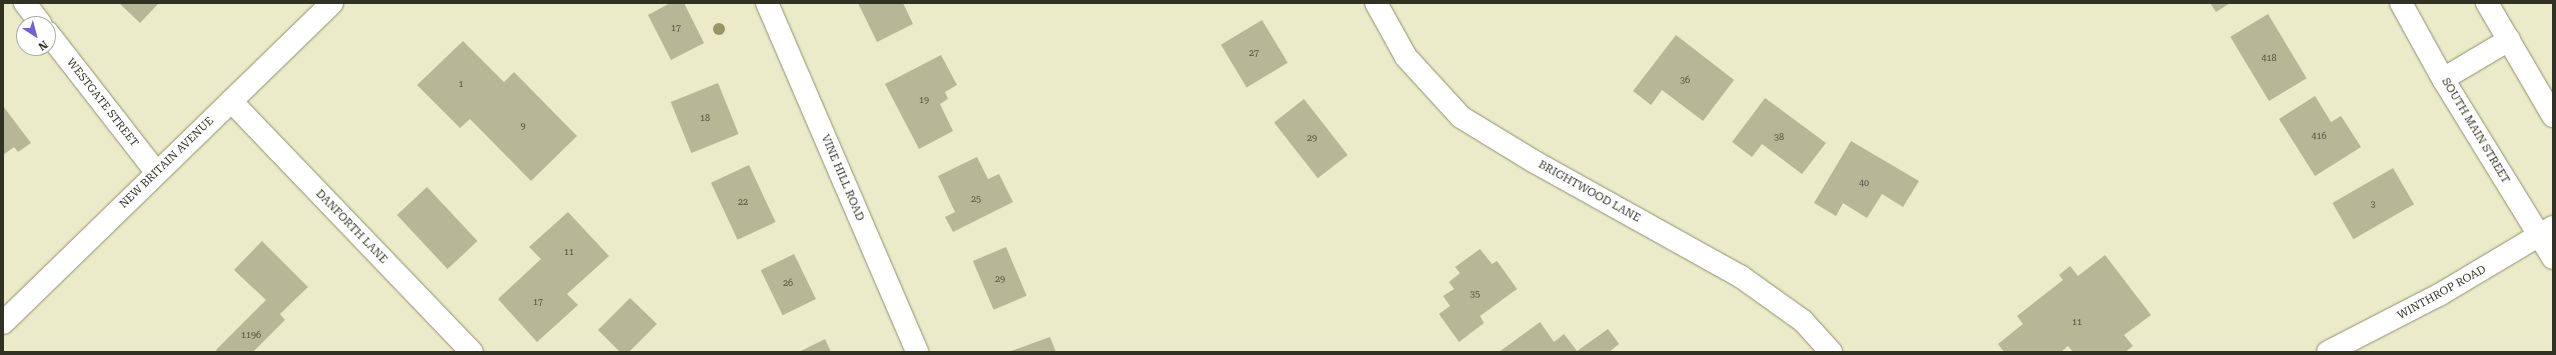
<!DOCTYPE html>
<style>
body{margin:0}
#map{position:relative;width:2556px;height:355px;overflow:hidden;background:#ebebc9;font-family:"Roboto Serif",serif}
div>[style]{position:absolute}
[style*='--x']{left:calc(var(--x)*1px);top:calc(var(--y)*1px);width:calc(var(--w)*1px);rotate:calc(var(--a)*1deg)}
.building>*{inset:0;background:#b7b696;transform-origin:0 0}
.roads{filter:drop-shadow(0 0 1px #909070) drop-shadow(0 0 1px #909070)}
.minor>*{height:22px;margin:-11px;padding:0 11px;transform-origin:11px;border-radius:11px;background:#fff}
.secondary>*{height:22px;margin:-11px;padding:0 11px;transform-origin:11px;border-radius:11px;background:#fff}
.trees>*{width:12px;height:12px;margin:-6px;border-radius:50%;background:#979667}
span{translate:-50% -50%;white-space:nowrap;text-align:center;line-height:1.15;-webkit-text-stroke:3px #fff;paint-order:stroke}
.number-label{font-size:9px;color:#525240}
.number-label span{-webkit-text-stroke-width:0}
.street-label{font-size:11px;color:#313124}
.frame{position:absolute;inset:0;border:4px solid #313124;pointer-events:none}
.north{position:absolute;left:16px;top:16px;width:40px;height:40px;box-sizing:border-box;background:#fff;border:1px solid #adada7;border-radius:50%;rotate:144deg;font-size:11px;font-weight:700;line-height:16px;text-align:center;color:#313124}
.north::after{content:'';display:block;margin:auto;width:14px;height:18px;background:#735fda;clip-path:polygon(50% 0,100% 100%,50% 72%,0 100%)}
</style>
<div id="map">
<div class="building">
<i style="clip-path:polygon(119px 3px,159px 3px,140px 23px)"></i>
<i style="clip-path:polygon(670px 3px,684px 3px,704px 43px,671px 60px,648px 15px)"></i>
<i style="clip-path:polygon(858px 3px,903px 3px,913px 24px,877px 42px)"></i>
<i style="clip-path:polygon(2210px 3px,2230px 3px,2216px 12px)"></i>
<i style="left:2268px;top:14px;width:75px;height:44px;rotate:59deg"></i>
<i style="left:1262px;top:20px;width:50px;height:48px;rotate:59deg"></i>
<i style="clip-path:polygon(1676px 35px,1734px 80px,1703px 121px,1662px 90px,1651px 105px,1633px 91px)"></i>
<i style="clip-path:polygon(463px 41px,504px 82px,514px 72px,577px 136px,531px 181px,470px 119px,460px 128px,417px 85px)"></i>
<i style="clip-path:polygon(941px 55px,957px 85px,945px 92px,948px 99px,940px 104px,953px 131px,919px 149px,885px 84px)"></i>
<i style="left:718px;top:83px;width:55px;height:51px;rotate:68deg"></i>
<i style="clip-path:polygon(2315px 96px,2331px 122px,2341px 116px,2361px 147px,2315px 176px,2279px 119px)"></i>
<i style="clip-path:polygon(1765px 98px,1826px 143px,1802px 174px,1762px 144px,1752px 157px,1732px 142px)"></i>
<i style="left:1304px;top:99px;width:71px;height:38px;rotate:52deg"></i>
<i style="clip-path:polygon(3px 106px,31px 143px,18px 152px,14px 147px,3px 155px)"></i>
<i style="clip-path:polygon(1851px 141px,1919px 181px,1903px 207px,1882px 194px,1867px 218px,1843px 203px,1836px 216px,1814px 203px)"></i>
<i style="clip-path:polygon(977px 157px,988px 179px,999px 174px,1013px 202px,953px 232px,945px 217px,955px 212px,938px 176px)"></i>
<i style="left:749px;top:165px;width:63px;height:42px;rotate:65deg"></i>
<i style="left:2393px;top:168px;width:42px;height:70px;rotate:60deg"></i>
<i style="left:427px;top:187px;width:74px;height:41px;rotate:47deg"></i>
<i style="clip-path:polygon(568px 212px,609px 256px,567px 294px,578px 305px,537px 342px,498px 299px,541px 259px,529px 247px)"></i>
<i style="clip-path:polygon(262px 241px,308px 287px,280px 314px,285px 320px,253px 352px,218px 352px,216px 350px,266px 300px,234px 270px)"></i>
<i style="left:1006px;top:247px;width:53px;height:36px;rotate:67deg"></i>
<i style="clip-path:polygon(1480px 249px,1492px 264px,1497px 261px,1517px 289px,1480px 316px,1484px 323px,1459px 342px,1439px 314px,1450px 306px,1443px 296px,1454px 289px,1449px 282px,1460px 273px,1455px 267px)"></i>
<i style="left:794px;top:254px;width:50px;height:37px;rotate:64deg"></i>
<i style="clip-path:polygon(2105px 255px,2151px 315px,2124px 335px,2133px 346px,2125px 352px,2073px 352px,2068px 346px,2061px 352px,2004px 352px,1998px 344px,2023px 324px,2017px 316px,2063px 280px,2059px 275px,2070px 266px,2078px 276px)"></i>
<i style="clip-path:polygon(630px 298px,657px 324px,629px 352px,620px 352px,598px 330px)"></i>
<i style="clip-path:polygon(1540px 322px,1554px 342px,1564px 334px,1577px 351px,1608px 329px,1619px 344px,1609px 352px,1499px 352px)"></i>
<i style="clip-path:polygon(1050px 337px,1056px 352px,1008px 352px)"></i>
<i style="clip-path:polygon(825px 339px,831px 352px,799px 352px)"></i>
</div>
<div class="roads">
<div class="minor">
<i style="--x:25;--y:3;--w:26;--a:53"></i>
<i style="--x:767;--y:3;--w:380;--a:66.7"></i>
<i style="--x:1376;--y:3;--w:62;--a:60.9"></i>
<i style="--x:1406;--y:57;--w:81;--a:47.5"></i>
<i style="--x:1461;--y:117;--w:84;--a:31.4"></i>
<i style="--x:1533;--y:161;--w:237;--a:29.1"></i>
<i style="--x:1740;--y:276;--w:77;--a:35.5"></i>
<i style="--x:1803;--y:321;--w:42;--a:47.9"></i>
<i style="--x:48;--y:33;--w:177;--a:52.1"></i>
<i style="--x:231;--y:101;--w:348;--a:46.2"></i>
<i style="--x:2328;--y:352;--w:125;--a:-27.2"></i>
<i style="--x:2439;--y:295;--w:133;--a:-30.8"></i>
</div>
<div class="secondary">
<i style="--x:2401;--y:3;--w:87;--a:61.1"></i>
<i style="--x:2443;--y:79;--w:210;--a:58.4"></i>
<i style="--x:2487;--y:3;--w:131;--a:59.7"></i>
<i style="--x:2443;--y:79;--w:77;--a:-30.6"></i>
<i style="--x:3;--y:323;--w:459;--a:-44.2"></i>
</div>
</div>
<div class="trees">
<i style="left:719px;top:29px"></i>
</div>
<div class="number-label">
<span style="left:676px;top:28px">17</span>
<span style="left:1254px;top:53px">27</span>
<span style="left:2269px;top:58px">418</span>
<span style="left:1685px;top:80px">36</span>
<span style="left:461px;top:84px">1</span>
<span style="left:924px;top:100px">19</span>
<span style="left:705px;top:118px">18</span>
<span style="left:523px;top:126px">9</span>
<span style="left:2319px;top:136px">416</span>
<span style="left:1779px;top:137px">38</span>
<span style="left:1312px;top:138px">29</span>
<span style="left:1864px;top:183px">40</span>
<span style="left:976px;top:199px">25</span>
<span style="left:743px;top:202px">22</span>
<span style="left:2373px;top:204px">3</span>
<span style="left:569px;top:252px">11</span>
<span style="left:1000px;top:279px">29</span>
<span style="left:788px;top:283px">26</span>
<span style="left:1475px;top:294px">35</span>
<span style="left:538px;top:302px">17</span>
<span style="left:2077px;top:322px">11</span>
<span style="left:251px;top:335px">1196</span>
</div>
<div class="street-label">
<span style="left:102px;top:103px;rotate:52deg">WESTGATE STREET</span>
<span style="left:2475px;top:131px;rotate:59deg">SOUTH MAIN STREET</span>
<span style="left:167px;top:163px;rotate:-44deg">NEW BRITAIN AVENUE</span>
<span style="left:842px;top:178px;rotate:67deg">VINE HILL ROAD</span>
<span style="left:1589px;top:192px;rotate:29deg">BRIGHTWOOD LANE</span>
<span style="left:351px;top:227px;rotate:46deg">DANFORTH LANE</span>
<span style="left:2442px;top:293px;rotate:-29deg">WINTHROP ROAD</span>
</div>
<div class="frame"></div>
<div class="north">N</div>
</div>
